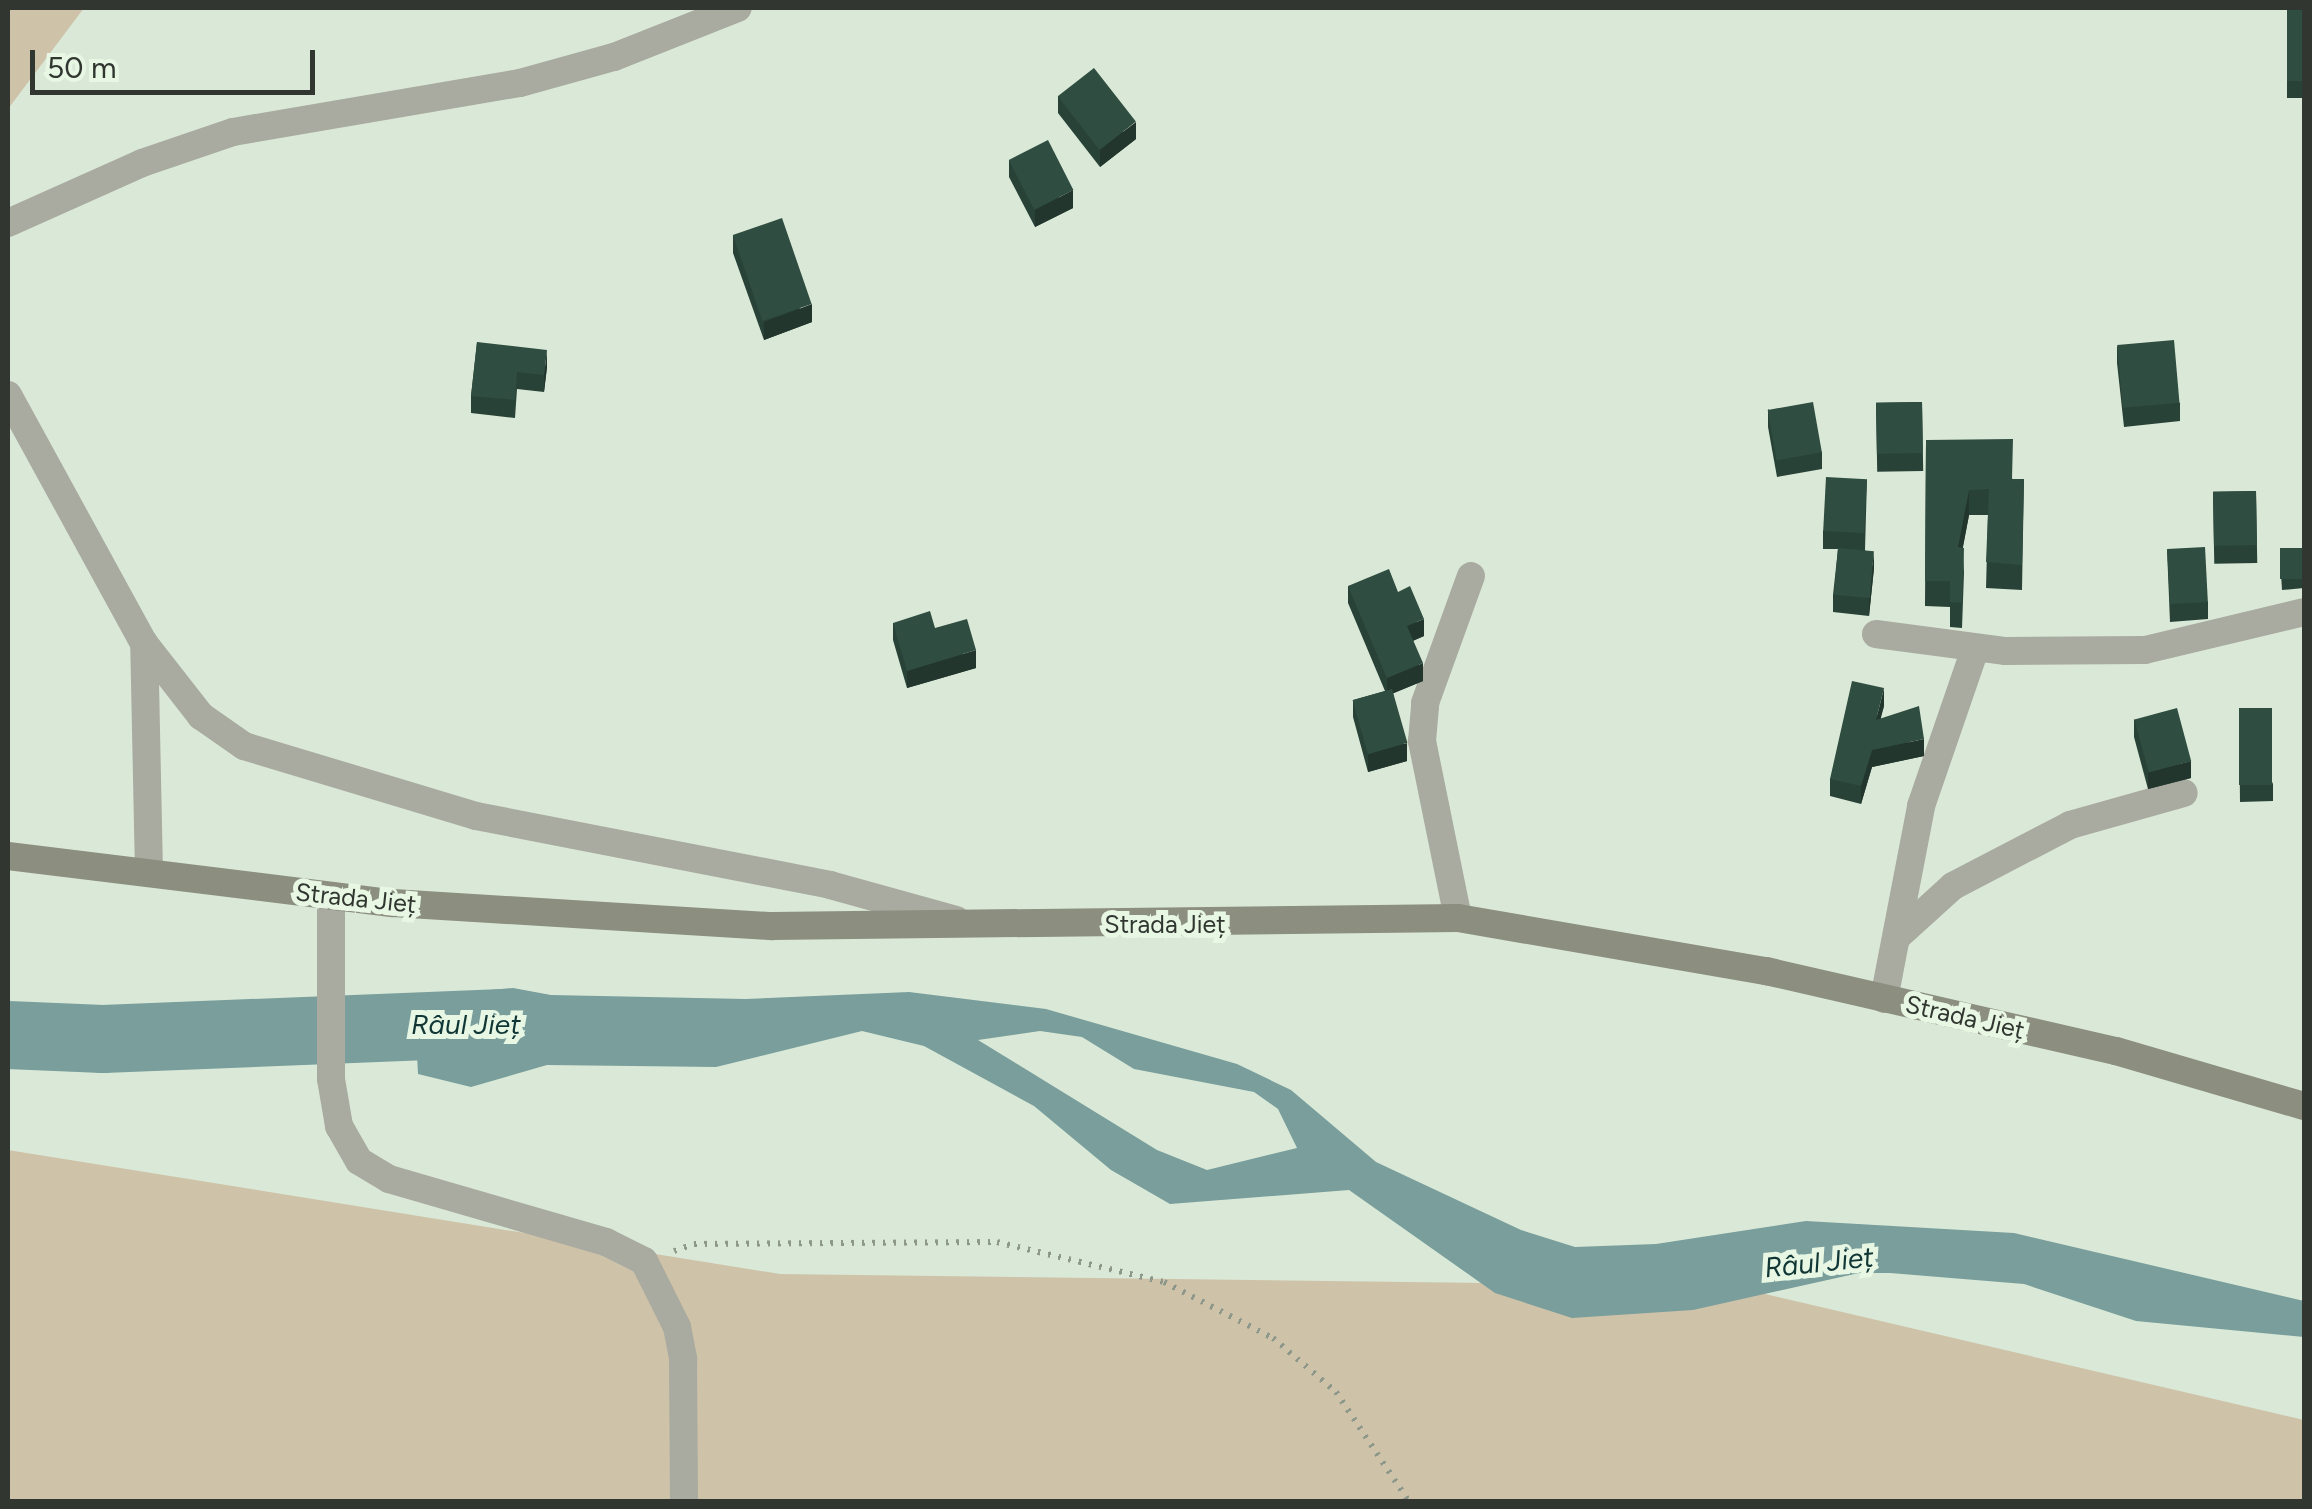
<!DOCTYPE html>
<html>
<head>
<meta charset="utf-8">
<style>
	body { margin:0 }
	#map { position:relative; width:2312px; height:1509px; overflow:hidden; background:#dae9d7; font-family:Figtree,sans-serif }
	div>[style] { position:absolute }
	.green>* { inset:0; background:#cec3a9 }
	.water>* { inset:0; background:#799e9c }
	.river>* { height:68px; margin:-34px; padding:0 34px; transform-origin:34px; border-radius:34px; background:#799e9c }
	.path>* { height:6px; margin-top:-3px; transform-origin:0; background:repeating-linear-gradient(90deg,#8d988b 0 2.5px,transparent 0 10.5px) }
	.minor>* { height:28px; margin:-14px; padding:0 14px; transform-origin:14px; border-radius:14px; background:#a9aaa0 }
	.secondary>* { height:28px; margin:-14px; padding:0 14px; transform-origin:14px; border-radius:14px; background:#8c8e80 }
	.wall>* { inset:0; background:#294238; transform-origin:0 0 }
	.shaded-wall>* { inset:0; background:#22362e }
	.building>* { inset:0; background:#304d41; transform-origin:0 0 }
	span { translate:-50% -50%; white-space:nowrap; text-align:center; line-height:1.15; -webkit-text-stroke:10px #e7f7e4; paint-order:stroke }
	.street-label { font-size:25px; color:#313730 }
	.water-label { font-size:28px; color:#103635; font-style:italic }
	.frame { position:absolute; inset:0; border:10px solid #313730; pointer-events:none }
	.scale { position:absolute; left:30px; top:50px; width:285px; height:45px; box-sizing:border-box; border:5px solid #313730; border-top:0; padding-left:12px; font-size:30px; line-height:35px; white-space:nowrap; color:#313730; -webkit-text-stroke:8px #e7f7e4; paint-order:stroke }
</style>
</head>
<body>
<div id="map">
	<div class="green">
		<div style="clip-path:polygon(8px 8px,84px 8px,8px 109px)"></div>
		<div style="clip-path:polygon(8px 1150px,780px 1274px,1731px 1286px,2304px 1420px,2304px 1501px,8px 1501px)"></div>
	</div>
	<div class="water">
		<div style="clip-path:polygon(evenodd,513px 988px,551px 995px,746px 999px,909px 992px,1046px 1009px,1237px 1064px,1291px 1090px,1376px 1162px,1521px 1230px,1575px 1247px,1656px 1244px,1806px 1221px,2014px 1233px,2304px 1301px,2304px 1337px,2136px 1321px,2024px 1284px,1890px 1273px,1859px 1273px,1693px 1310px,1572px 1318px,1495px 1293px,1349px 1190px,1170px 1204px,1111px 1170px,1034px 1106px,924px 1046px,862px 1031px,716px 1067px,547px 1065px,471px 1087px,418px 1074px,414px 997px,513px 988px,1040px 1031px,1082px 1037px,1134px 1069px,1254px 1092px,1278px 1109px,1297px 1148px,1207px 1170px,1157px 1150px,978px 1040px,1040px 1031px)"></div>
	</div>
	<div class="river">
		<div style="left:8px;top:1035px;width:95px;rotate:2.4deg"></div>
		<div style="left:103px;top:1039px;width:407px;rotate:-2.3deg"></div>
	</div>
	<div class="path">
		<div style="left:674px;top:1251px;width:21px;rotate:-19deg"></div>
		<div style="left:694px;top:1244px;width:303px;rotate:-0.4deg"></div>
		<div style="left:997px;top:1242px;width:172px;rotate:13.5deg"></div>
		<div style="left:1164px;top:1282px;width:123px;rotate:27.2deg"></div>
		<div style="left:1273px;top:1338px;width:83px;rotate:40.6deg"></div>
		<div style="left:1336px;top:1392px;width:132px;rotate:56.4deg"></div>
	</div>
	<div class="minor">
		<div style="left:8px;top:223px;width:147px;rotate:-24.1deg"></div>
		<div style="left:142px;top:163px;width:96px;rotate:-18.8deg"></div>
		<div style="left:233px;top:132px;width:291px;rotate:-9.7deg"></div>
		<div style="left:520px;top:83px;width:98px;rotate:-15.5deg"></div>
		<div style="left:614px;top:57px;width:133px;rotate:-21.6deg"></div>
		<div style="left:8px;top:395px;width:283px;rotate:61.3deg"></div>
		<div style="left:1876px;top:634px;width:131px;rotate:7.5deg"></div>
		<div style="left:2006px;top:651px;width:139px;rotate:-0.4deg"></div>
		<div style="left:2145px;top:650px;width:163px;rotate:-13.4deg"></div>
		<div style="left:149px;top:873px;width:230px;rotate:-91.2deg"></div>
		<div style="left:144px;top:643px;width:93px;rotate:52deg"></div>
		<div style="left:201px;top:716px;width:52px;rotate:34.9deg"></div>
		<div style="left:244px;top:746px;width:242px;rotate:16.8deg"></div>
		<div style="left:476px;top:816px;width:361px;rotate:11deg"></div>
		<div style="left:830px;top:885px;width:131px;rotate:15.5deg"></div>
		<div style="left:331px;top:896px;width:183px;rotate:90deg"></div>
		<div style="left:331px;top:1079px;width:48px;rotate:80.3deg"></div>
		<div style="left:339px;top:1126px;width:40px;rotate:60.3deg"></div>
		<div style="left:359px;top:1161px;width:35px;rotate:31deg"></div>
		<div style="left:389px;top:1179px;width:226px;rotate:16.2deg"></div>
		<div style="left:606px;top:1242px;width:42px;rotate:26.6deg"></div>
		<div style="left:644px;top:1261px;width:74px;rotate:63.4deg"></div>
		<div style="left:677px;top:1327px;width:33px;rotate:79deg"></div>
		<div style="left:683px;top:1359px;width:143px;rotate:89.6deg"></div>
		<div style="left:1458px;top:918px;width:181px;rotate:-101.5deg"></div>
		<div style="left:1422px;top:741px;width:38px;rotate:-85deg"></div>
		<div style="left:1425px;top:703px;width:135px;rotate:-70.1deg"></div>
		<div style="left:1899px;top:935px;width:73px;rotate:-42.2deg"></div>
		<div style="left:1953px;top:886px;width:132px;rotate:-27.5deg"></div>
		<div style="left:2070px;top:825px;width:118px;rotate:-15.7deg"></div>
		<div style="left:1884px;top:999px;width:197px;rotate:-79.1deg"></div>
		<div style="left:1921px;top:806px;width:166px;rotate:-71deg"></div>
	</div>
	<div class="secondary">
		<div style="left:8px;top:856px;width:388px;rotate:7deg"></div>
		<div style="left:393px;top:903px;width:380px;rotate:3.5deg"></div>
		<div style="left:772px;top:926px;width:686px;rotate:-0.67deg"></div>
		<div style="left:1458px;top:918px;width:313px;rotate:9.8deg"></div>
		<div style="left:1766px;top:971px;width:359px;rotate:12.9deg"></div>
		<div style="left:2116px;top:1051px;width:196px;rotate:16.3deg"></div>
	</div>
	<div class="wall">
		<div style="left:2287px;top:8px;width:17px;height:90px"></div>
		<div style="clip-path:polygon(1058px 96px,1136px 139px,1100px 167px,1058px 113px)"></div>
		<div style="clip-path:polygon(1009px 160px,1073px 208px,1035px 227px,1009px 177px)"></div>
		<div style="clip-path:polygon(733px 235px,812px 322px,764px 340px,733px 253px)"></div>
		<div style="clip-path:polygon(477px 342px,547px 367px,544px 392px,517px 389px,515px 418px,471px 413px,471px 396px)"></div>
		<div style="clip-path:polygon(2117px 346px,2180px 403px,2180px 421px,2124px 427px,2117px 363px)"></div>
		<div style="left:1922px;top:402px;width:69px;height:46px;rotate:89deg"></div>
		<div style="clip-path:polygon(1768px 409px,1822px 452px,1822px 469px,1777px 477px,1768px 427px)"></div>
		<div style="clip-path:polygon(1926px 440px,2013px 479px,2024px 479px,2022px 590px,1986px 588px,1988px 515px,1969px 515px,1963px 547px,1964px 573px,1962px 628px,1950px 627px,1950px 607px,1925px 606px)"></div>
		<div style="clip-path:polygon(1867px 479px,1865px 550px,1874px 568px,1869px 616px,1833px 612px,1833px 595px,1838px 549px,1823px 549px,1823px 531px)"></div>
		<div style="left:2256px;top:491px;width:72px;height:43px;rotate:89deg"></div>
		<div style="clip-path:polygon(2304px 548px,2304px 588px,2282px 590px,2280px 559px)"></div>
		<div style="clip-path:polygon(2167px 549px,2208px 602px,2208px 619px,2170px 622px)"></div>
		<div style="clip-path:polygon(1348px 586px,1398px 592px,1424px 636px,1413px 641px,1423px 681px,1393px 693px,1407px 761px,1368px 772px,1353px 717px,1353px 700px,1385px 691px,1348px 603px)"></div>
		<div style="clip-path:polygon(893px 623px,935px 628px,976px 668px,907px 688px,893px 640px)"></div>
		<div style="clip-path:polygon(1884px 706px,1880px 718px,1924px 756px,1872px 767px,1861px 804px,1830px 796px,1830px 779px)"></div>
		<div style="clip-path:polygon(2239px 708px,2273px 784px,2273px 801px,2240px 802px)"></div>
		<div style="clip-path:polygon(2134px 719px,2191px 778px,2148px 789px,2134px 737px)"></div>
	</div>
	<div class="shaded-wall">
		<div style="clip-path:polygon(1136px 122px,1136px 139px,1100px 167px,1100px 149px)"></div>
		<div style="clip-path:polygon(1073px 190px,1073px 208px,1035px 227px,1035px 210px)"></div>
		<div style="clip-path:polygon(812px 304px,812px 322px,764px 340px,764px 322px)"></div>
		<div style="clip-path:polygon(547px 350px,547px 367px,544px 392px,544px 375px)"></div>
		<div style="clip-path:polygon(1969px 490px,1969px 515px,1958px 572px,1958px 547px)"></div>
		<div style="clip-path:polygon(1874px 551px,1874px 568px,1869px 616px,1869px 599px)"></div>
		<div style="clip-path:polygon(1424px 619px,1424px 636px,1407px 643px,1407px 626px)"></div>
		<div style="clip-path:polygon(976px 650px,976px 668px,907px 688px,907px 671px)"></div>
		<div style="clip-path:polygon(1423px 663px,1423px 681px,1387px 696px,1387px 678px)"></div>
		<div style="clip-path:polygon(1884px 688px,1884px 706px,1876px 737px,1876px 720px)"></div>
		<div style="clip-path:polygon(1924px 739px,1924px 756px,1872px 767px,1861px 804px,1861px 786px,1872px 750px)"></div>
		<div style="clip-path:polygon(1407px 743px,1407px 761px,1368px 772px,1368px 754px)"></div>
		<div style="clip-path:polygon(2191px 761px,2191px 778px,2148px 789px,2148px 772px)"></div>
	</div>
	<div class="building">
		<div style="left:2287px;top:8px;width:17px;height:73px"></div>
		<div style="left:1094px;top:68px;width:68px;height:46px;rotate:52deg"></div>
		<div style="left:1048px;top:140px;width:56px;height:44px;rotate:63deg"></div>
		<div style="left:782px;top:218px;width:91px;height:52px;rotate:71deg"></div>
		<div style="left:2174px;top:340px;width:63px;height:57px;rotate:85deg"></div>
		<div style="clip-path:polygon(477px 342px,547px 350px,544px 375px,517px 372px,515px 400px,471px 396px)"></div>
		<div style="left:1813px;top:402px;width:51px;height:46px;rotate:80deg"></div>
		<div style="left:1922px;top:402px;width:51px;height:46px;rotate:89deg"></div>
		<div style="clip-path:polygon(2013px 439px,2012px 479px,2024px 479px,2022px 565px,1986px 562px,1989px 489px,1969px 490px,1958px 547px,1964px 548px,1962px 603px,1950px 602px,1950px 581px,1925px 581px,1926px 440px)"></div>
		<div style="left:1826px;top:477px;width:41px;height:54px;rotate:3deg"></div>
		<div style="left:2256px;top:491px;width:54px;height:43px;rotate:89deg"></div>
		<div style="left:2205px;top:547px;width:55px;height:38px;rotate:87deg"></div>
		<div style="left:1838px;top:548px;width:36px;height:47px;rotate:5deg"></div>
		<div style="left:2304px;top:548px;width:31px;height:24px;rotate:90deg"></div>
		<div style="clip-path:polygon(1389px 569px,1398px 592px,1410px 586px,1424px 619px,1407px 626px,1423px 663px,1387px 678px,1348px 586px)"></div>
		<div style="clip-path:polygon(930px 611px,935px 628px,967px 619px,976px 650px,907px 671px,893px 623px)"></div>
		<div style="clip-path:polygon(1852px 681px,1884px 688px,1876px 720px,1919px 706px,1924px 739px,1872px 750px,1861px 786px,1830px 779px)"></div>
		<div style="left:1392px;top:689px;width:56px;height:41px;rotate:74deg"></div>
		<div style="left:2177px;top:708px;width:55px;height:44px;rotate:75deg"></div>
		<div style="left:2239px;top:708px;width:33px;height:77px"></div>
	</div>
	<div class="street-label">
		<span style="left:356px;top:898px;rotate:6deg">Strada Jieț</span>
		<span style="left:1165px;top:924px">Strada Jieț</span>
		<span style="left:1965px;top:1017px;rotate:13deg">Strada Jieț</span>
	</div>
	<div class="water-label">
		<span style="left:466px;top:1024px">Râul Jieț</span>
		<span style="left:1819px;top:1262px;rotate:-6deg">Râul Jieț</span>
	</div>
	<div class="frame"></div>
	<div class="scale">50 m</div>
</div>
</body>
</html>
